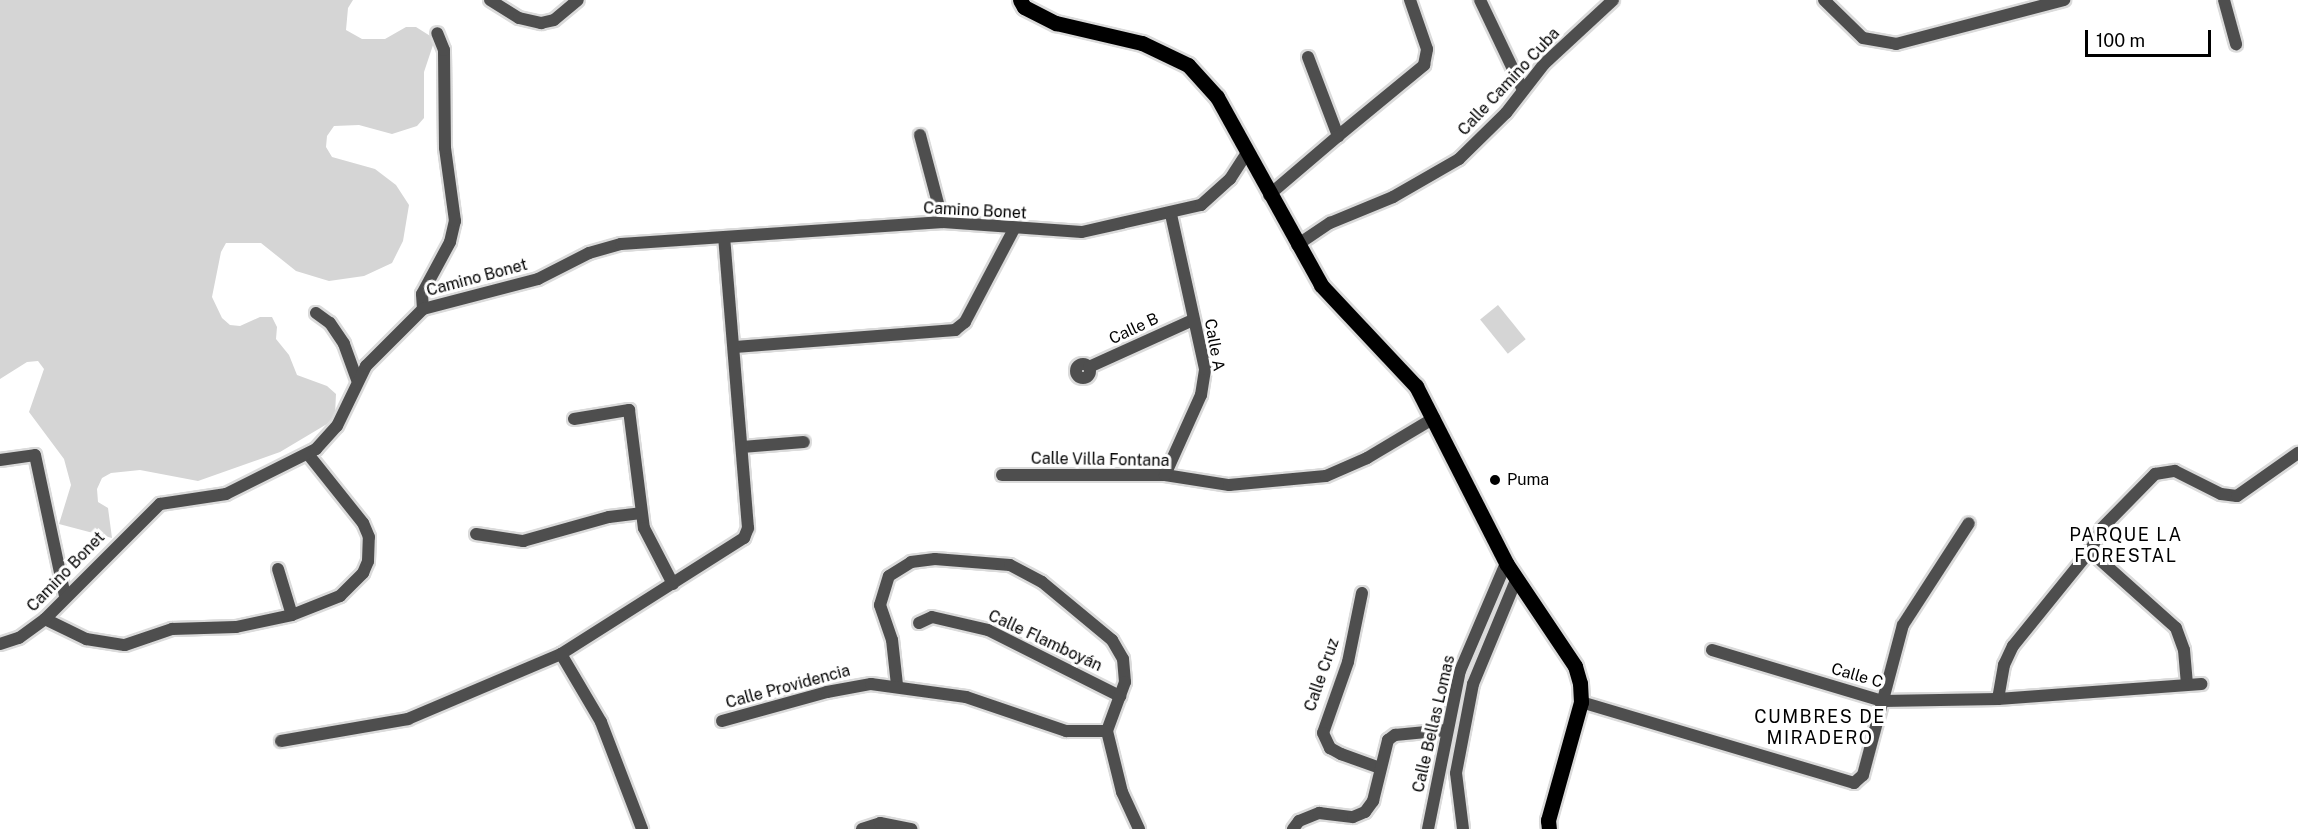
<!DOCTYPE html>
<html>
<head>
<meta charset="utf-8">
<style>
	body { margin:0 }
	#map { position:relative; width:2298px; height:829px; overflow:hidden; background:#fff; font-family:"Public Sans",sans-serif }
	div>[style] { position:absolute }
	.green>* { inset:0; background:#d5d5d5; transform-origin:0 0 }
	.roads { filter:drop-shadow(2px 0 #dbdbdb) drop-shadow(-2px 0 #dbdbdb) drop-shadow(0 2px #dbdbdb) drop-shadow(0 -2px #dbdbdb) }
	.minor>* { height:12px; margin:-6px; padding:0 6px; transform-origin:6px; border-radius:6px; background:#4e4e4e }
	.minor>.ring { margin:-6px; padding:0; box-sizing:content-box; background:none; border:12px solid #4e4e4e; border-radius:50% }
	.major>* { height:15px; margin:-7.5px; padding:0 7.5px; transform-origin:7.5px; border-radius:7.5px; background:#000 }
	.dots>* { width:16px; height:16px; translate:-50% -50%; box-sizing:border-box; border:3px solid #fff; border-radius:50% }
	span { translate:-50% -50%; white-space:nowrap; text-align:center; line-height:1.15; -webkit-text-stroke:6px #fff; paint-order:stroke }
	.street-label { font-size:16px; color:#000 }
	.poi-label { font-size:16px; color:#000 }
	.left { translate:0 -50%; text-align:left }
	.neighbourhood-label { font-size:18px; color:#000; letter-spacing:1.5px }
	.scale { position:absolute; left:2085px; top:30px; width:126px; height:27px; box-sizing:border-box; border:3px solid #000; border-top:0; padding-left:8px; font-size:18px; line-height:21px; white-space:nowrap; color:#000; -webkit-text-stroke:4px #fff; paint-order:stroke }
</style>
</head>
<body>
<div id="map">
	<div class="green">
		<div style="clip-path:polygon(0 0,353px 0,348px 8px,346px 30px,362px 39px,385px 39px,406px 27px,416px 27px,435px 39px,424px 72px,424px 118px,417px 126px,392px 134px,359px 125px,334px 126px,327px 136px,326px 147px,332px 157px,375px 169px,396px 185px,409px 205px,403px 241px,392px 263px,364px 276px,329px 281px,296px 271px,261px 243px,226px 243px,221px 252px,212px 297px,222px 318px,230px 325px,240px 326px,260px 317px,272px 317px,277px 327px,276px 339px,289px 355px,297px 375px,327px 386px,336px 394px,335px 415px,327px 424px,280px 452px,198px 481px,140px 470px,111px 473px,102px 478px,97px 489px,98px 502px,108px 508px,112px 538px,59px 524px,71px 485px,64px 459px,29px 412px,44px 369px,38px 361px,27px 362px,0 379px)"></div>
		<div style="left:1498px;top:305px;width:44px;height:23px;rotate:51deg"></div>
	</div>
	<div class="roads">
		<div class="minor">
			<div style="left:490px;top:0;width:34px;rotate:32deg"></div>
			<div style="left:519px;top:18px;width:23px;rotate:13deg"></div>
			<div style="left:541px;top:23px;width:13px;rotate:-13deg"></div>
			<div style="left:554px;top:20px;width:31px;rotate:-40deg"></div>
			<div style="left:1480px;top:0;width:98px;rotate:64.5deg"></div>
			<div style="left:1824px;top:0;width:54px;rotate:44.3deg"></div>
			<div style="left:1863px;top:38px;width:34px;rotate:10deg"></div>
			<div style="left:1896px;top:44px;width:174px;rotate:-14.7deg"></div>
			<div style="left:2224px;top:0;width:46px;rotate:74.7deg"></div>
			<div style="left:1308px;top:57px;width:85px;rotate:69.2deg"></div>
			<div style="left:1338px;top:136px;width:112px;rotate:-39.5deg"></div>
			<div style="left:1424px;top:65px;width:16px;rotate:-79deg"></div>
			<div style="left:1427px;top:49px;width:52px;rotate:-109.1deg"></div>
			<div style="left:920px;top:135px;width:90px;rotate:75.2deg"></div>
			<div style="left:1269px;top:195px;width:91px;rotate:-40.5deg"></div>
			<div style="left:1297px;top:245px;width:40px;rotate:-34deg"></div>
			<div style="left:1330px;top:223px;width:68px;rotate:-22.4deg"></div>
			<div style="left:1393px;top:197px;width:76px;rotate:-29.9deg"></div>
			<div style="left:1459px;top:159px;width:66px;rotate:-44.4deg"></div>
			<div style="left:1506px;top:113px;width:62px;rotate:-52.2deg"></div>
			<div style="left:1544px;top:64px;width:94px;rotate:-42.8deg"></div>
			<div style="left:423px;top:309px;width:15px;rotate:-94deg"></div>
			<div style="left:422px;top:294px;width:59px;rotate:-61.7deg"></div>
			<div style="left:450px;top:242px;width:22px;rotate:-77deg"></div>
			<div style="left:455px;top:221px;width:74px;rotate:-97.8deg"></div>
			<div style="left:445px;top:148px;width:98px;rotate:-90.6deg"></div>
			<div style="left:444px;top:50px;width:18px;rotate:-112deg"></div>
			<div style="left:316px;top:313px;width:17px;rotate:36deg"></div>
			<div style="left:330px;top:323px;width:25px;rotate:56deg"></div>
			<div style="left:344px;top:344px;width:38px;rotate:70deg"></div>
			<div style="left:735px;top:347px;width:221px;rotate:-4.4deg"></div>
			<div style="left:955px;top:330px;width:13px;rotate:-39deg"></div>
			<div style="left:965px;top:322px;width:105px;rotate:-62.2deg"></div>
			<div class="ring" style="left:1076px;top:364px;width:2px;height:2px"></div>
			<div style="left:1089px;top:367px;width:114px;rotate:-24.3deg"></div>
			<div style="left:574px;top:419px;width:56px;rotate:-9.3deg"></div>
			<div style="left:629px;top:410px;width:119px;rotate:82.8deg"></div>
			<div style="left:644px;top:528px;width:63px;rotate:62.6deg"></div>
			<div style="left:742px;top:447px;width:62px;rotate:-4.6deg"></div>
			<div style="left:0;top:460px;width:35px;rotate:-8deg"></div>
			<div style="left:35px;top:455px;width:144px;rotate:78deg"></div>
			<div style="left:1002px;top:475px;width:163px"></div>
			<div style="left:1165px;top:475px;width:65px;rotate:8.9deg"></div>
			<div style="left:1229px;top:485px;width:97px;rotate:-5.3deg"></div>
			<div style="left:1326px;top:476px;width:45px;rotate:-23.7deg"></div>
			<div style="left:1367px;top:458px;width:78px;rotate:-30.8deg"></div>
			<div style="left:1165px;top:475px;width:88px;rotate:-65.8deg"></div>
			<div style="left:1201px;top:395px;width:26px;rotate:-81deg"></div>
			<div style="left:1205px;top:369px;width:159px;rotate:-102.4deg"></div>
			<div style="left:476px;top:534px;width:48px;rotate:8.5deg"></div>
			<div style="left:523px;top:541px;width:89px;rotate:-15.6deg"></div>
			<div style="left:609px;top:517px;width:32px;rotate:-7deg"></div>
			<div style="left:2090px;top:551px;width:115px;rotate:41.8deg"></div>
			<div style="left:2176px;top:628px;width:23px;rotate:70deg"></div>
			<div style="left:2184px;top:650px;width:34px;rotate:85deg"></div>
			<div style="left:278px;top:569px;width:48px;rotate:73.1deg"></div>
			<div style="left:1362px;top:593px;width:70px;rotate:101.5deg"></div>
			<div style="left:1348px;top:662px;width:75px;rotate:109.4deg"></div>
			<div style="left:1323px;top:733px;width:17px;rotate:65deg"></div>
			<div style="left:1330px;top:748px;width:13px;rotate:29deg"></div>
			<div style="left:1341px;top:754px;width:41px;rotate:19.7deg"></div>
			<div style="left:45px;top:619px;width:46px;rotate:26deg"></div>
			<div style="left:86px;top:639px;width:39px;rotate:9deg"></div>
			<div style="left:125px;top:645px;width:50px;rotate:-18.8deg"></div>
			<div style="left:172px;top:629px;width:64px;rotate:-1.8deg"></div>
			<div style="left:236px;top:627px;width:57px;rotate:-12.1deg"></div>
			<div style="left:292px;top:615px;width:52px;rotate:-21.6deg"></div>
			<div style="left:340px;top:596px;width:33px;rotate:-45deg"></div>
			<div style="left:363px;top:573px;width:13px;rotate:-67deg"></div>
			<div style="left:368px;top:561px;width:24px;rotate:-88deg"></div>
			<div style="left:369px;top:537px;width:15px;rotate:-113deg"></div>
			<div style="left:363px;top:523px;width:88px;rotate:-128.6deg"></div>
			<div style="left:919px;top:623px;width:14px;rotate:-25deg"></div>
			<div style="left:932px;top:617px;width:57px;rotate:13.1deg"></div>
			<div style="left:988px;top:630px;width:148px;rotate:26.6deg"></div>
			<div style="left:0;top:644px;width:20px;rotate:-18deg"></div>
			<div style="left:19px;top:638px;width:32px;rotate:-36deg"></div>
			<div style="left:45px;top:619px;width:163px;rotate:-45deg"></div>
			<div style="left:160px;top:504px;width:67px;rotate:-8.6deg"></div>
			<div style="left:226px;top:494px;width:101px;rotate:-26.6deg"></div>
			<div style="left:316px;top:449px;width:31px;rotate:-48deg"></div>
			<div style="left:337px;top:426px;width:67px;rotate:-64.2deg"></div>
			<div style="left:366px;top:366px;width:81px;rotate:-45deg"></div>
			<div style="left:423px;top:309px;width:119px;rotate:-14.6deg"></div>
			<div style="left:538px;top:279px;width:57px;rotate:-27deg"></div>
			<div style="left:589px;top:253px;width:33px;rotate:-16deg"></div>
			<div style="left:621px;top:244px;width:323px;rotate:-3.9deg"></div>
			<div style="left:943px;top:222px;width:139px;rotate:4.1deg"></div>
			<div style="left:1082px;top:232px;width:122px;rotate:-12.8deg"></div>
			<div style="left:1201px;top:205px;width:39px;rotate:-42deg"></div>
			<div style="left:1230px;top:179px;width:30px;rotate:-57deg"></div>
			<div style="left:1712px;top:650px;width:177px;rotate:16.7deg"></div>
			<div style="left:1882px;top:701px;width:116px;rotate:-1deg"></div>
			<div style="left:1998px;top:699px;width:204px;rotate:-4.2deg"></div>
			<div style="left:561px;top:654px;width:79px;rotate:59.5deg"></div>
			<div style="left:601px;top:722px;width:115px;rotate:69deg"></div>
			<div style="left:897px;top:685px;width:45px;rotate:-96.3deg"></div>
			<div style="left:892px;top:640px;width:37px;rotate:-109deg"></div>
			<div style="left:880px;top:605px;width:30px;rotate:-73deg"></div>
			<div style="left:889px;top:576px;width:26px;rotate:-32deg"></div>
			<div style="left:911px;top:562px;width:24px;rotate:-7deg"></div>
			<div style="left:935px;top:559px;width:75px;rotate:4.6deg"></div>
			<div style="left:1010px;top:565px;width:36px;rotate:28deg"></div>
			<div style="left:1042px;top:582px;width:91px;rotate:39.6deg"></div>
			<div style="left:1112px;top:640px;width:22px;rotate:60deg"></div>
			<div style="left:1123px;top:659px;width:23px;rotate:85deg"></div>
			<div style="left:1125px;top:682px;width:52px;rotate:110.2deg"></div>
			<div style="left:1107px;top:731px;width:63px;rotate:76.2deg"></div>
			<div style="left:1122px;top:792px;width:41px;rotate:65.3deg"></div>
			<div style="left:1998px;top:699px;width:35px;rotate:-80deg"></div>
			<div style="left:2004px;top:665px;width:21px;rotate:-65deg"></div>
			<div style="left:2013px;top:646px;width:122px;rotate:-51deg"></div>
			<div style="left:2090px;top:551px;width:26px;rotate:-62deg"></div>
			<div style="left:2102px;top:528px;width:76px;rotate:-45.5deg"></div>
			<div style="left:2155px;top:474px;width:20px;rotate:-9deg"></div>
			<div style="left:2175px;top:471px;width:51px;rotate:26.6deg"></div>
			<div style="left:2221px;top:494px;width:16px;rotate:7deg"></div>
			<div style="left:2237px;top:496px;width:75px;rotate:-35.2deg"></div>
			<div style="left:1581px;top:702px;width:285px;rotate:16.5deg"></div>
			<div style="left:1854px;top:783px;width:12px;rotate:-42deg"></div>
			<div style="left:1863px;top:775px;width:155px;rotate:-75.1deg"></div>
			<div style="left:1903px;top:625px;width:121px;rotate:-57.1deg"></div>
			<div style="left:722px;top:721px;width:109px;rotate:-15.4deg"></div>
			<div style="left:827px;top:692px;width:45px;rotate:-10.3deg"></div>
			<div style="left:871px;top:684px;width:96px;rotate:7.8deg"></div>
			<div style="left:966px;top:697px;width:106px;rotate:18.8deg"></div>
			<div style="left:1066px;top:731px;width:41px"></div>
			<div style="left:281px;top:741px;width:129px;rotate:-9.8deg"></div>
			<div style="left:408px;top:719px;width:166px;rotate:-23deg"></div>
			<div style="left:561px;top:654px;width:217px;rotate:-32.4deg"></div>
			<div style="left:744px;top:538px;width:11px;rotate:-68deg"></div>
			<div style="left:748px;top:528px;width:291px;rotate:-94.7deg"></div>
			<div style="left:862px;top:829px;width:19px;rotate:-18deg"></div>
			<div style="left:880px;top:823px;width:32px;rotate:11deg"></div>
			<div style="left:1293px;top:829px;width:10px;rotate:-53deg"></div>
			<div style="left:1299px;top:821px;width:22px;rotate:-22deg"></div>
			<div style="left:1319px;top:813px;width:34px;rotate:7deg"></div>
			<div style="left:1353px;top:817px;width:13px;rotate:-23deg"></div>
			<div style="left:1365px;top:812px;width:14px;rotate:-54deg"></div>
			<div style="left:1373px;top:801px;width:63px;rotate:-76.2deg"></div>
			<div style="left:1388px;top:740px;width:9px;rotate:-36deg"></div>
			<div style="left:1395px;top:735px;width:52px;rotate:-5.5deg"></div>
			<div style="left:1428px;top:829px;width:161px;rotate:-78.6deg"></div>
			<div style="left:1460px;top:671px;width:117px;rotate:-66.9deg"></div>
			<div style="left:1463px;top:829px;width:56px;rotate:-97.1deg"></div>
			<div style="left:1456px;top:773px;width:91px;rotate:-79.2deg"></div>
			<div style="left:1473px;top:684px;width:113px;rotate:-67.5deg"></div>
		</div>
		<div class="major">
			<div style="left:1020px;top:0;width:8px;rotate:60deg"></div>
			<div style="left:1024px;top:7px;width:36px;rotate:27deg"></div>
			<div style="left:1056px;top:23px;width:88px;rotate:13.1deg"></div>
			<div style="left:1142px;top:43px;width:51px;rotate:25.6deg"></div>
			<div style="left:1188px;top:65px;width:43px;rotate:47.8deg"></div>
			<div style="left:1217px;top:97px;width:215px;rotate:61deg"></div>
			<div style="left:1321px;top:285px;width:139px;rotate:46.8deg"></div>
			<div style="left:1416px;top:386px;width:199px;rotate:63deg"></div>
			<div style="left:1506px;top:563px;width:124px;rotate:56.2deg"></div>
			<div style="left:1575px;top:666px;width:18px;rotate:74deg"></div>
			<div style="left:1580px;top:683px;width:19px;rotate:87deg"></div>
			<div style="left:1581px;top:702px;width:123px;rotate:105.6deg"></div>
			<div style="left:1548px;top:820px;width:9px;rotate:84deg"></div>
		</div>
	</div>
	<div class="dots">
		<div style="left:1495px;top:480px;background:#000"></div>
	</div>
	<div class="street-label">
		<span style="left:1509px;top:82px;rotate:-47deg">Calle Camino Cuba</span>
		<span style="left:975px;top:211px;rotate:3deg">Camino Bonet</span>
		<span style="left:477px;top:278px;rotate:-15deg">Camino Bonet</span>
		<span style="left:1134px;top:329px;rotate:-25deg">Calle B</span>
		<span style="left:1214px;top:345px;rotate:80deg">Calle A</span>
		<span style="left:1100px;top:460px;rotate:1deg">Calle Villa Fontana</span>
		<span style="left:66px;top:572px;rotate:-46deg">Camino Bonet</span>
		<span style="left:1045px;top:641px;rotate:25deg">Calle Flamboyán</span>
		<span style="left:1322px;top:675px;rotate:-71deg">Calle Cruz</span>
		<span style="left:1857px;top:676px;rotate:16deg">Calle C</span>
		<span style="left:788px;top:687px;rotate:-15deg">Calle Providencia</span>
		<span style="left:1434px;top:724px;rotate:-77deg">Calle Bellas Lomas</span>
	</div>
	<div class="poi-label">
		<span class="left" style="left:1507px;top:480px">Puma</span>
	</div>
	<div class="neighbourhood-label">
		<span style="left:2126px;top:546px">PARQUE LA<br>FORESTAL</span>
		<span style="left:1820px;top:728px">CUMBRES DE<br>MIRADERO</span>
	</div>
	<div class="scale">100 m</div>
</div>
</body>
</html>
